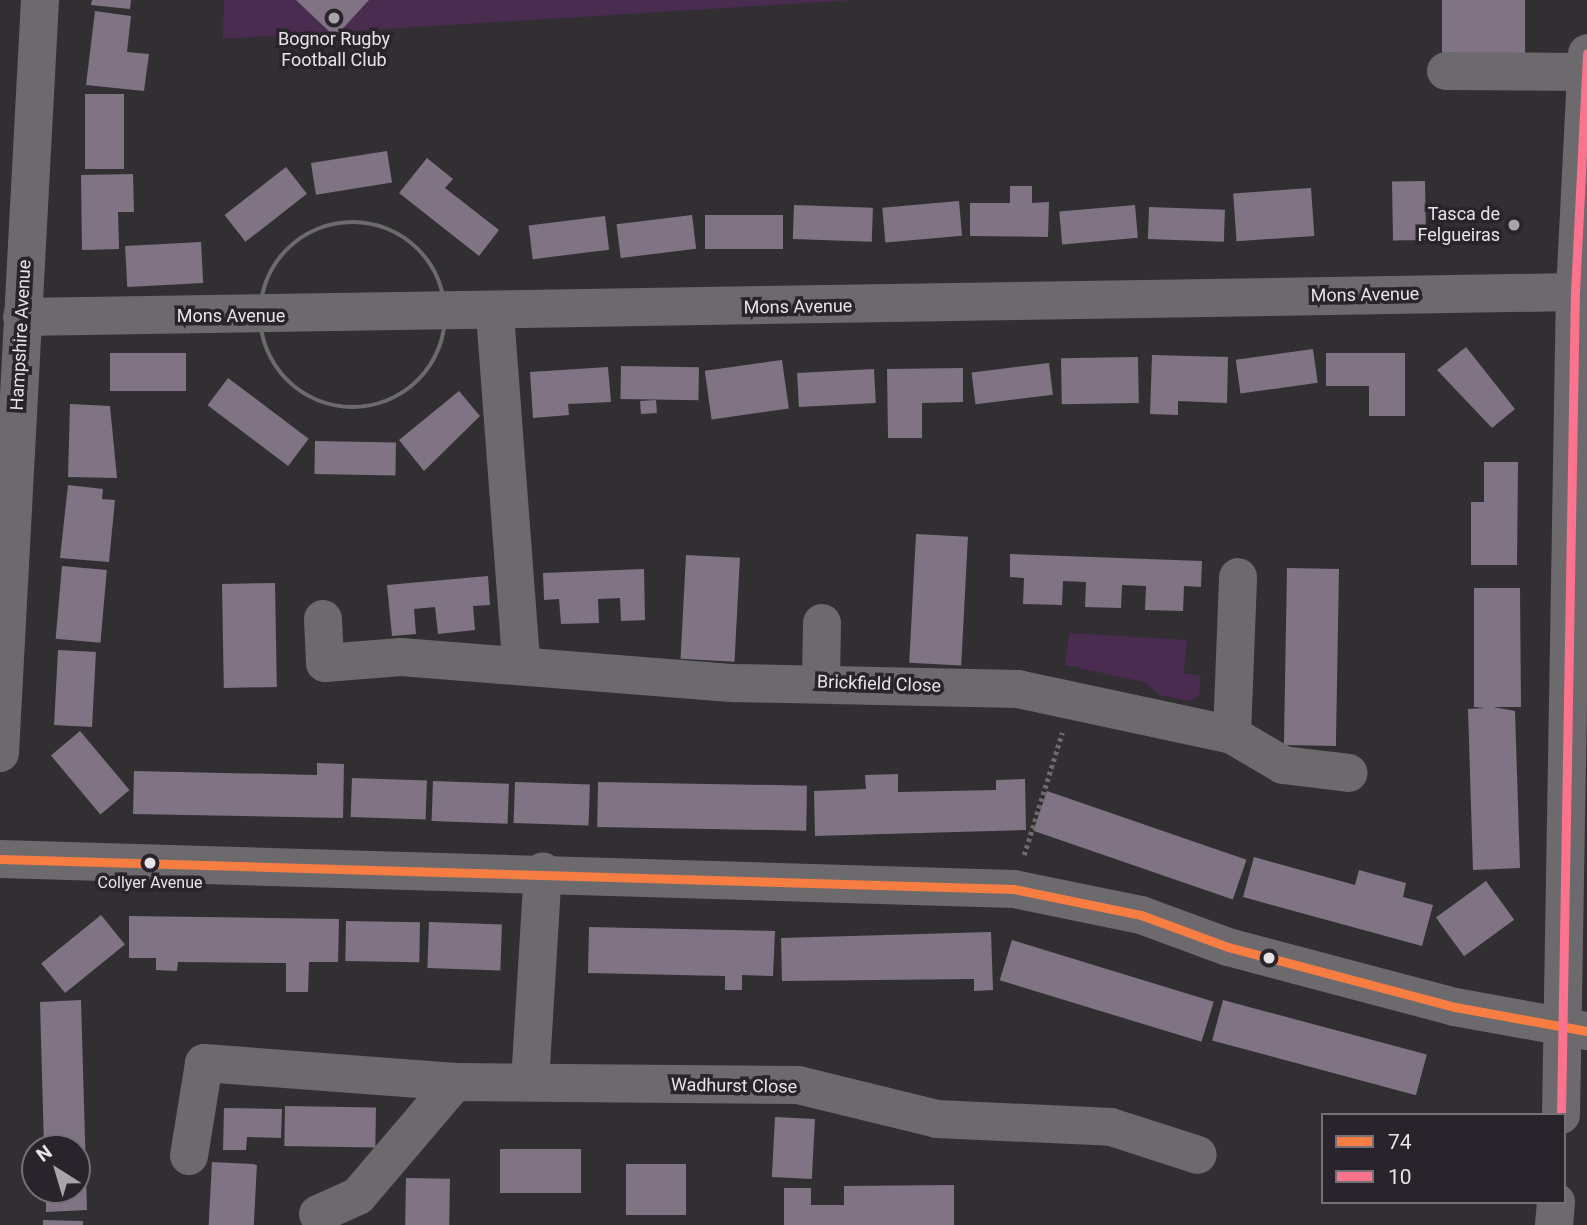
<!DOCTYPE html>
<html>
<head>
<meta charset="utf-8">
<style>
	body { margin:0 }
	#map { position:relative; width:1587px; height:1225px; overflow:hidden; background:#322f33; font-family:Roboto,sans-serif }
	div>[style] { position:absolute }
	.green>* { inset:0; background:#492c50 }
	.building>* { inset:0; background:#807383; transform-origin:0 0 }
	.path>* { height:4.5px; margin-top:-2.25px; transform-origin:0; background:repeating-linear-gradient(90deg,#6c6a6c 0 3.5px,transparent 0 7px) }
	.path>.ring { margin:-2.25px; padding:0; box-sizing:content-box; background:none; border:4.5px solid #6c6a6c; border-radius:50% }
	.minor>* { height:38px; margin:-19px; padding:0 19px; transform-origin:19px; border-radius:19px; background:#6d6a6e }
	.bus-1>* { height:9px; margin:-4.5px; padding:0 4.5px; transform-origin:4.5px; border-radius:4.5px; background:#f77d43 }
	.bus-2>* { height:9px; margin:-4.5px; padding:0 4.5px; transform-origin:4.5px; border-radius:4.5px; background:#fc738d }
	.dots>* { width:19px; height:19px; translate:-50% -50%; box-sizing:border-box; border:4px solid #29232b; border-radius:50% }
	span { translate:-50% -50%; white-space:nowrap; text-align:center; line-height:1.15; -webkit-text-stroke:7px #29232b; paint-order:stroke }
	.bus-label { font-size:16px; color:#e7e3e9 }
	.poi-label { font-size:18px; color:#e7e3e9 }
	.right { translate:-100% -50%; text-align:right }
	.street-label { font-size:18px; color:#e7e3e9 }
	.legend { position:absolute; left:1321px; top:1113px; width:245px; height:91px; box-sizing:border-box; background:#29232b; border:2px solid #757077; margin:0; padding:9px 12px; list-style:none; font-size:21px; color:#e7e3e9 }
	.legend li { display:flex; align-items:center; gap:14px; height:35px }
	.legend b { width:35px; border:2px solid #757077 }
	.north { position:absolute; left:21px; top:1134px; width:70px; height:70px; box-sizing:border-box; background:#29232b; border:2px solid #757077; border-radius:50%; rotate:323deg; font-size:19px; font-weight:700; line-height:28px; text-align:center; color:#e7e3e9 }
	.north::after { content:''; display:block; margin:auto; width:24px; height:32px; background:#a8a4a9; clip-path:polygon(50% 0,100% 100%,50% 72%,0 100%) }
</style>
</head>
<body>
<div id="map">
	<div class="green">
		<div style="clip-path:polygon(224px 0,855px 0,223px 39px)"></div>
		<div style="clip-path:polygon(1069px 633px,1187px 640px,1184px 673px,1201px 676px,1199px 695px,1191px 701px,1160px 695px,1144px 682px,1065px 665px)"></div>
	</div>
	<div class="building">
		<div style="clip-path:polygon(92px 0,131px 0,130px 9px,91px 5px)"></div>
		<div style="clip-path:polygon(296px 0,369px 0,335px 37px)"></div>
		<div style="left:1442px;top:0;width:83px;height:61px"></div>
		<div style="clip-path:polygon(95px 11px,131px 16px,127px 52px,149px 54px,144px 91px,86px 85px)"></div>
		<div style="left:85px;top:94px;width:39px;height:75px"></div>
		<div style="left:387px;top:151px;width:32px;height:77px;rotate:81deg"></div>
		<div style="clip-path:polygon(427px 158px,453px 179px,445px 188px,499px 230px,479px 256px,399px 193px)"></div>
		<div style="left:286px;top:167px;width:34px;height:78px;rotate:52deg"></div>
		<div style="clip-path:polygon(133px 174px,134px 212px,118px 212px,119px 249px,82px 250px,81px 175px)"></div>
		<div style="left:1425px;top:181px;width:59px;height:33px;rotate:89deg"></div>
		<div style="clip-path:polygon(1010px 186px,1032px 186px,1032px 203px,1049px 202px,1048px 237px,970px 236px,970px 203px,1010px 203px)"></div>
		<div style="left:1311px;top:188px;width:48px;height:78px;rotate:86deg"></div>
		<div style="left:959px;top:201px;width:35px;height:77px;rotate:85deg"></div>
		<div style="left:794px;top:205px;width:79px;height:34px;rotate:2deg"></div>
		<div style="left:1135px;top:205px;width:33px;height:76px;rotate:85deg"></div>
		<div style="left:1149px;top:207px;width:76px;height:32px;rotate:2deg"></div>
		<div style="left:692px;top:215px;width:34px;height:76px;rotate:83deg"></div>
		<div style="left:705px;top:215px;width:78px;height:34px"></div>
		<div style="left:605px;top:216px;width:34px;height:77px;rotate:83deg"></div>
		<div style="left:201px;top:242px;width:41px;height:76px;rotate:87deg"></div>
		<div style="clip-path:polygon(1466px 347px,1515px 409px,1492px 428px,1437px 370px)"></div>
		<div style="left:1313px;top:349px;width:34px;height:78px;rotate:82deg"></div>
		<div style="left:110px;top:353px;width:76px;height:38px"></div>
		<div style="clip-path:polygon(1326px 353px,1405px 353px,1405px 416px,1369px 416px,1369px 386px,1326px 386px)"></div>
		<div style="clip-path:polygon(1152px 355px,1228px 357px,1227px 403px,1178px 401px,1178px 415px,1150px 414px)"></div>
		<div style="left:1138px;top:357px;width:46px;height:77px;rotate:89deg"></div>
		<div style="left:782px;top:360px;width:49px;height:78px;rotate:82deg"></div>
		<div style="left:1049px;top:363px;width:32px;height:78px;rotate:83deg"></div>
		<div style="left:621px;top:366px;width:78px;height:33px;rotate:1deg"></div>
		<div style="clip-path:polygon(608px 367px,611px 402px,568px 404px,569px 415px,533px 418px,530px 372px)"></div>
		<div style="clip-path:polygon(963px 368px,963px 402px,922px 403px,922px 438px,888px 438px,887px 369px)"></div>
		<div style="left:874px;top:369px;width:34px;height:77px;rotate:87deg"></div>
		<div style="left:228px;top:378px;width:101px;height:34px;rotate:37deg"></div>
		<div style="clip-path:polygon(459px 391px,480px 416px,424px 471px,399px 440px)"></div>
		<div style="left:656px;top:400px;width:13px;height:16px;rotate:86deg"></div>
		<div style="clip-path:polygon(70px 404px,110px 406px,117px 478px,68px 477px)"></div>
		<div style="left:315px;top:441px;width:81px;height:33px;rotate:1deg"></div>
		<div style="clip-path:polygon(1484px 462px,1518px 462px,1517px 565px,1471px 565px,1471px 502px,1484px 502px)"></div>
		<div style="clip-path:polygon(68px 485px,103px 489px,102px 499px,115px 500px,109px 562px,60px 558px)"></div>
		<div style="left:916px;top:534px;width:52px;height:129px;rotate:3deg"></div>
		<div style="clip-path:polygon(1010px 554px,1202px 561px,1201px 587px,1184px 586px,1183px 611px,1145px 610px,1146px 586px,1122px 585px,1121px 608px,1085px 607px,1086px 582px,1063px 581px,1062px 605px,1023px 604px,1024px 578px,1010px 577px)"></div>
		<div style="left:686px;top:555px;width:54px;height:104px;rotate:3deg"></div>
		<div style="left:62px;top:566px;width:45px;height:73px;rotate:5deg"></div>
		<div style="left:1287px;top:568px;width:52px;height:177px;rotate:1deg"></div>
		<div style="clip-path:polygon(644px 569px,645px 620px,621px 621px,620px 598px,598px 599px,599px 623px,561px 624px,559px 599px,544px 600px,543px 573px)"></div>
		<div style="clip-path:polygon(488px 576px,490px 605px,473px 606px,475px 630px,438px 634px,435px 607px,414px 609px,416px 634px,392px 636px,387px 585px)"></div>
		<div style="left:275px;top:583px;width:104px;height:53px;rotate:89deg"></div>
		<div style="clip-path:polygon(1474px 588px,1520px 588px,1521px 707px,1493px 707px,1515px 711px,1520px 868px,1473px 870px,1468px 709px,1485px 708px,1474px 707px)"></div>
		<div style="left:58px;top:650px;width:38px;height:75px;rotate:3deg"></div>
		<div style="left:80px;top:731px;width:77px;height:38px;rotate:50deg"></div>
		<div style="clip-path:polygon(317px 763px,344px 764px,343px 818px,133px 814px,134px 771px,317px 775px)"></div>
		<div style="clip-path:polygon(898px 774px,898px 792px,996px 790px,996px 780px,1025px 779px,1026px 830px,815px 836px,814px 791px,866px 789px,865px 775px)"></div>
		<div style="left:352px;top:778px;width:75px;height:39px;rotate:2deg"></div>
		<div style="left:433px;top:781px;width:76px;height:40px;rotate:2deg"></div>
		<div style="left:515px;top:782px;width:75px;height:41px;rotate:2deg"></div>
		<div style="left:598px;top:782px;width:209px;height:45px;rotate:1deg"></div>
		<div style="left:1047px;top:791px;width:211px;height:42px;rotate:19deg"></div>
		<div style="clip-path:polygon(1254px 857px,1355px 885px,1359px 870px,1406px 883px,1403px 897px,1433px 905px,1422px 946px,1243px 897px)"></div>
		<div style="left:1486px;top:881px;width:48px;height:62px;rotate:54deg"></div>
		<div style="left:101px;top:915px;width:38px;height:77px;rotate:51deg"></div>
		<div style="clip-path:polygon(129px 916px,339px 919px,338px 962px,309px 962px,308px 992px,286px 992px,286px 963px,178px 962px,177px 971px,156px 970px,156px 958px,129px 958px)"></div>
		<div style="left:346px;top:921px;width:74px;height:40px;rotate:1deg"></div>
		<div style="left:429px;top:922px;width:73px;height:46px;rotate:2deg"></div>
		<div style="clip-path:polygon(589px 927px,775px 931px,773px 976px,742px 975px,742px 990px,725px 990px,725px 976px,588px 973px)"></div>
		<div style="clip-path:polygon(991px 932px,993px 990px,974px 991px,974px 979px,782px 981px,781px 938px)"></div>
		<div style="left:1012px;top:940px;width:211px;height:42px;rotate:17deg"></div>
		<div style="clip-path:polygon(81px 1000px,87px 1210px,46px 1212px,46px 1190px,77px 1190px,77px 1148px,44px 1148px,40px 1002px)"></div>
		<div style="left:1223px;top:1000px;width:211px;height:42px;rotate:15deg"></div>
		<div style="left:285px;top:1106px;width:91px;height:40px;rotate:1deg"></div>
		<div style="clip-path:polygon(224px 1108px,282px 1109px,281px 1138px,247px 1137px,246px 1150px,223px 1150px)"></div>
		<div style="left:775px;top:1117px;width:40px;height:60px;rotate:3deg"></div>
		<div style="left:500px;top:1149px;width:81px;height:44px"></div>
		<div style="left:212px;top:1162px;width:45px;height:63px;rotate:3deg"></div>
		<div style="left:626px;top:1164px;width:60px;height:51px"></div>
		<div style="left:406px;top:1178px;width:44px;height:47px;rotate:1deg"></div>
		<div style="clip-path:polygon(954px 1185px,954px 1225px,784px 1225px,784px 1188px,811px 1188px,811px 1205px,844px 1205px,844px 1186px)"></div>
		<div style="clip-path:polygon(43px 1220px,83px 1221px,83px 1225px,43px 1225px)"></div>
	</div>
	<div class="path">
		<div class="ring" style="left:260px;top:222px;width:181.5px;height:181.5px"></div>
		<div style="left:1024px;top:855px;width:128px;rotate:-72.7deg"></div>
	</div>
	<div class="minor">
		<div style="left:1446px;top:71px;width:140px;rotate:0.4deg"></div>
		<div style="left:495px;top:314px;width:350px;rotate:85.7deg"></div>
		<div style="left:22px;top:317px;width:1553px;rotate:-0.92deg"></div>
		<div style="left:323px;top:619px;width:44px;rotate:87.4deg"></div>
		<div style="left:325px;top:663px;width:76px;rotate:-4.5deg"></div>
		<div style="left:401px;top:657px;width:334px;rotate:4.5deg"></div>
		<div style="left:734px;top:683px;width:284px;rotate:1.2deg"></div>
		<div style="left:1018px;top:689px;width:219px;rotate:12.1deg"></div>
		<div style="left:1232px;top:735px;width:59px;rotate:30.5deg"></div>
		<div style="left:1283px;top:765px;width:66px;rotate:6.9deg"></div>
		<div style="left:821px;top:681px;width:58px;rotate:-89deg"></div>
		<div style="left:1232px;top:735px;width:158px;rotate:-87.8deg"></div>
		<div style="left:0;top:753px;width:754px;rotate:-86.96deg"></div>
		<div style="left:0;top:859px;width:1014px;rotate:1.69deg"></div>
		<div style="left:1014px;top:889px;width:130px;rotate:11.6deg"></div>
		<div style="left:1141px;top:915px;width:93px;rotate:20.2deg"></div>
		<div style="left:1228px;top:947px;width:235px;rotate:14.8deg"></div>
		<div style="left:1455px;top:1007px;width:134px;rotate:10.3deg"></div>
		<div style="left:530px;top:1082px;width:211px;rotate:-86.5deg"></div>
		<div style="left:1561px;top:1115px;width:823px;rotate:-89.03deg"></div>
		<div style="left:1575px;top:292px;width:239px;rotate:-87.1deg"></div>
		<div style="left:189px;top:1156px;width:94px;rotate:-80.8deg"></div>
		<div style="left:204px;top:1063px;width:252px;rotate:4.3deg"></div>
		<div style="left:455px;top:1082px;width:343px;rotate:0.5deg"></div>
		<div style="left:798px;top:1085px;width:143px;rotate:13.7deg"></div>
		<div style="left:937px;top:1119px;width:174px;rotate:2.6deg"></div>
		<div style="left:1111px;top:1127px;width:91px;rotate:17.8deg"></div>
		<div style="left:318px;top:1214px;width:44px;rotate:-24.2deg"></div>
		<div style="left:358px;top:1196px;width:150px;rotate:-49.6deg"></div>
		<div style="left:1554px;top:1225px;width:23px;rotate:-85deg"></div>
	</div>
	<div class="bus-1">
		<div style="left:0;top:859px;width:1014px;rotate:1.69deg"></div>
		<div style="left:1014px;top:889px;width:130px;rotate:11.6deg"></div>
		<div style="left:1141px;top:915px;width:93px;rotate:20.2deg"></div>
		<div style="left:1228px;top:947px;width:235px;rotate:14.8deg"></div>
		<div style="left:1455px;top:1007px;width:134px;rotate:10.3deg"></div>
	</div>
	<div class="bus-2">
		<div style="left:1561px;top:1115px;width:823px;rotate:-89.03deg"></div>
		<div style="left:1575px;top:292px;width:239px;rotate:-87.1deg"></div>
	</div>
	<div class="dots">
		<div style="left:334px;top:18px;background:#a8a4a9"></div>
		<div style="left:1514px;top:225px;background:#a8a4a9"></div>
		<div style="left:150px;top:863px;background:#e7e3e9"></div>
		<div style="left:1269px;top:958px;background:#e7e3e9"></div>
	</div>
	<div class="bus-label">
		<span style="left:150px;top:883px">Collyer Avenue</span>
	</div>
	<div class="poi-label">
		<span style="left:334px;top:50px">Bognor Rugby<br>Football Club</span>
		<span class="right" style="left:1500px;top:225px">Tasca de<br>Felgueiras</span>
	</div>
	<div class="street-label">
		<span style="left:1365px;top:295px;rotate:-1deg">Mons Avenue</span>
		<span style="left:798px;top:307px;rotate:-1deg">Mons Avenue</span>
		<span style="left:231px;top:316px">Mons Avenue</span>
		<span style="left:21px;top:335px;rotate:-87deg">Hampshire Avenue</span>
		<span style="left:879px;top:684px;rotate:2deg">Brickfield Close</span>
		<span style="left:734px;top:1086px;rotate:1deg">Wadhurst Close</span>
	</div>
	<ul class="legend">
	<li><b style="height:9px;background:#f77d43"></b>74</li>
	<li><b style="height:9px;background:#fc738d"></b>10</li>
	</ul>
	<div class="north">N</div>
</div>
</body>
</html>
